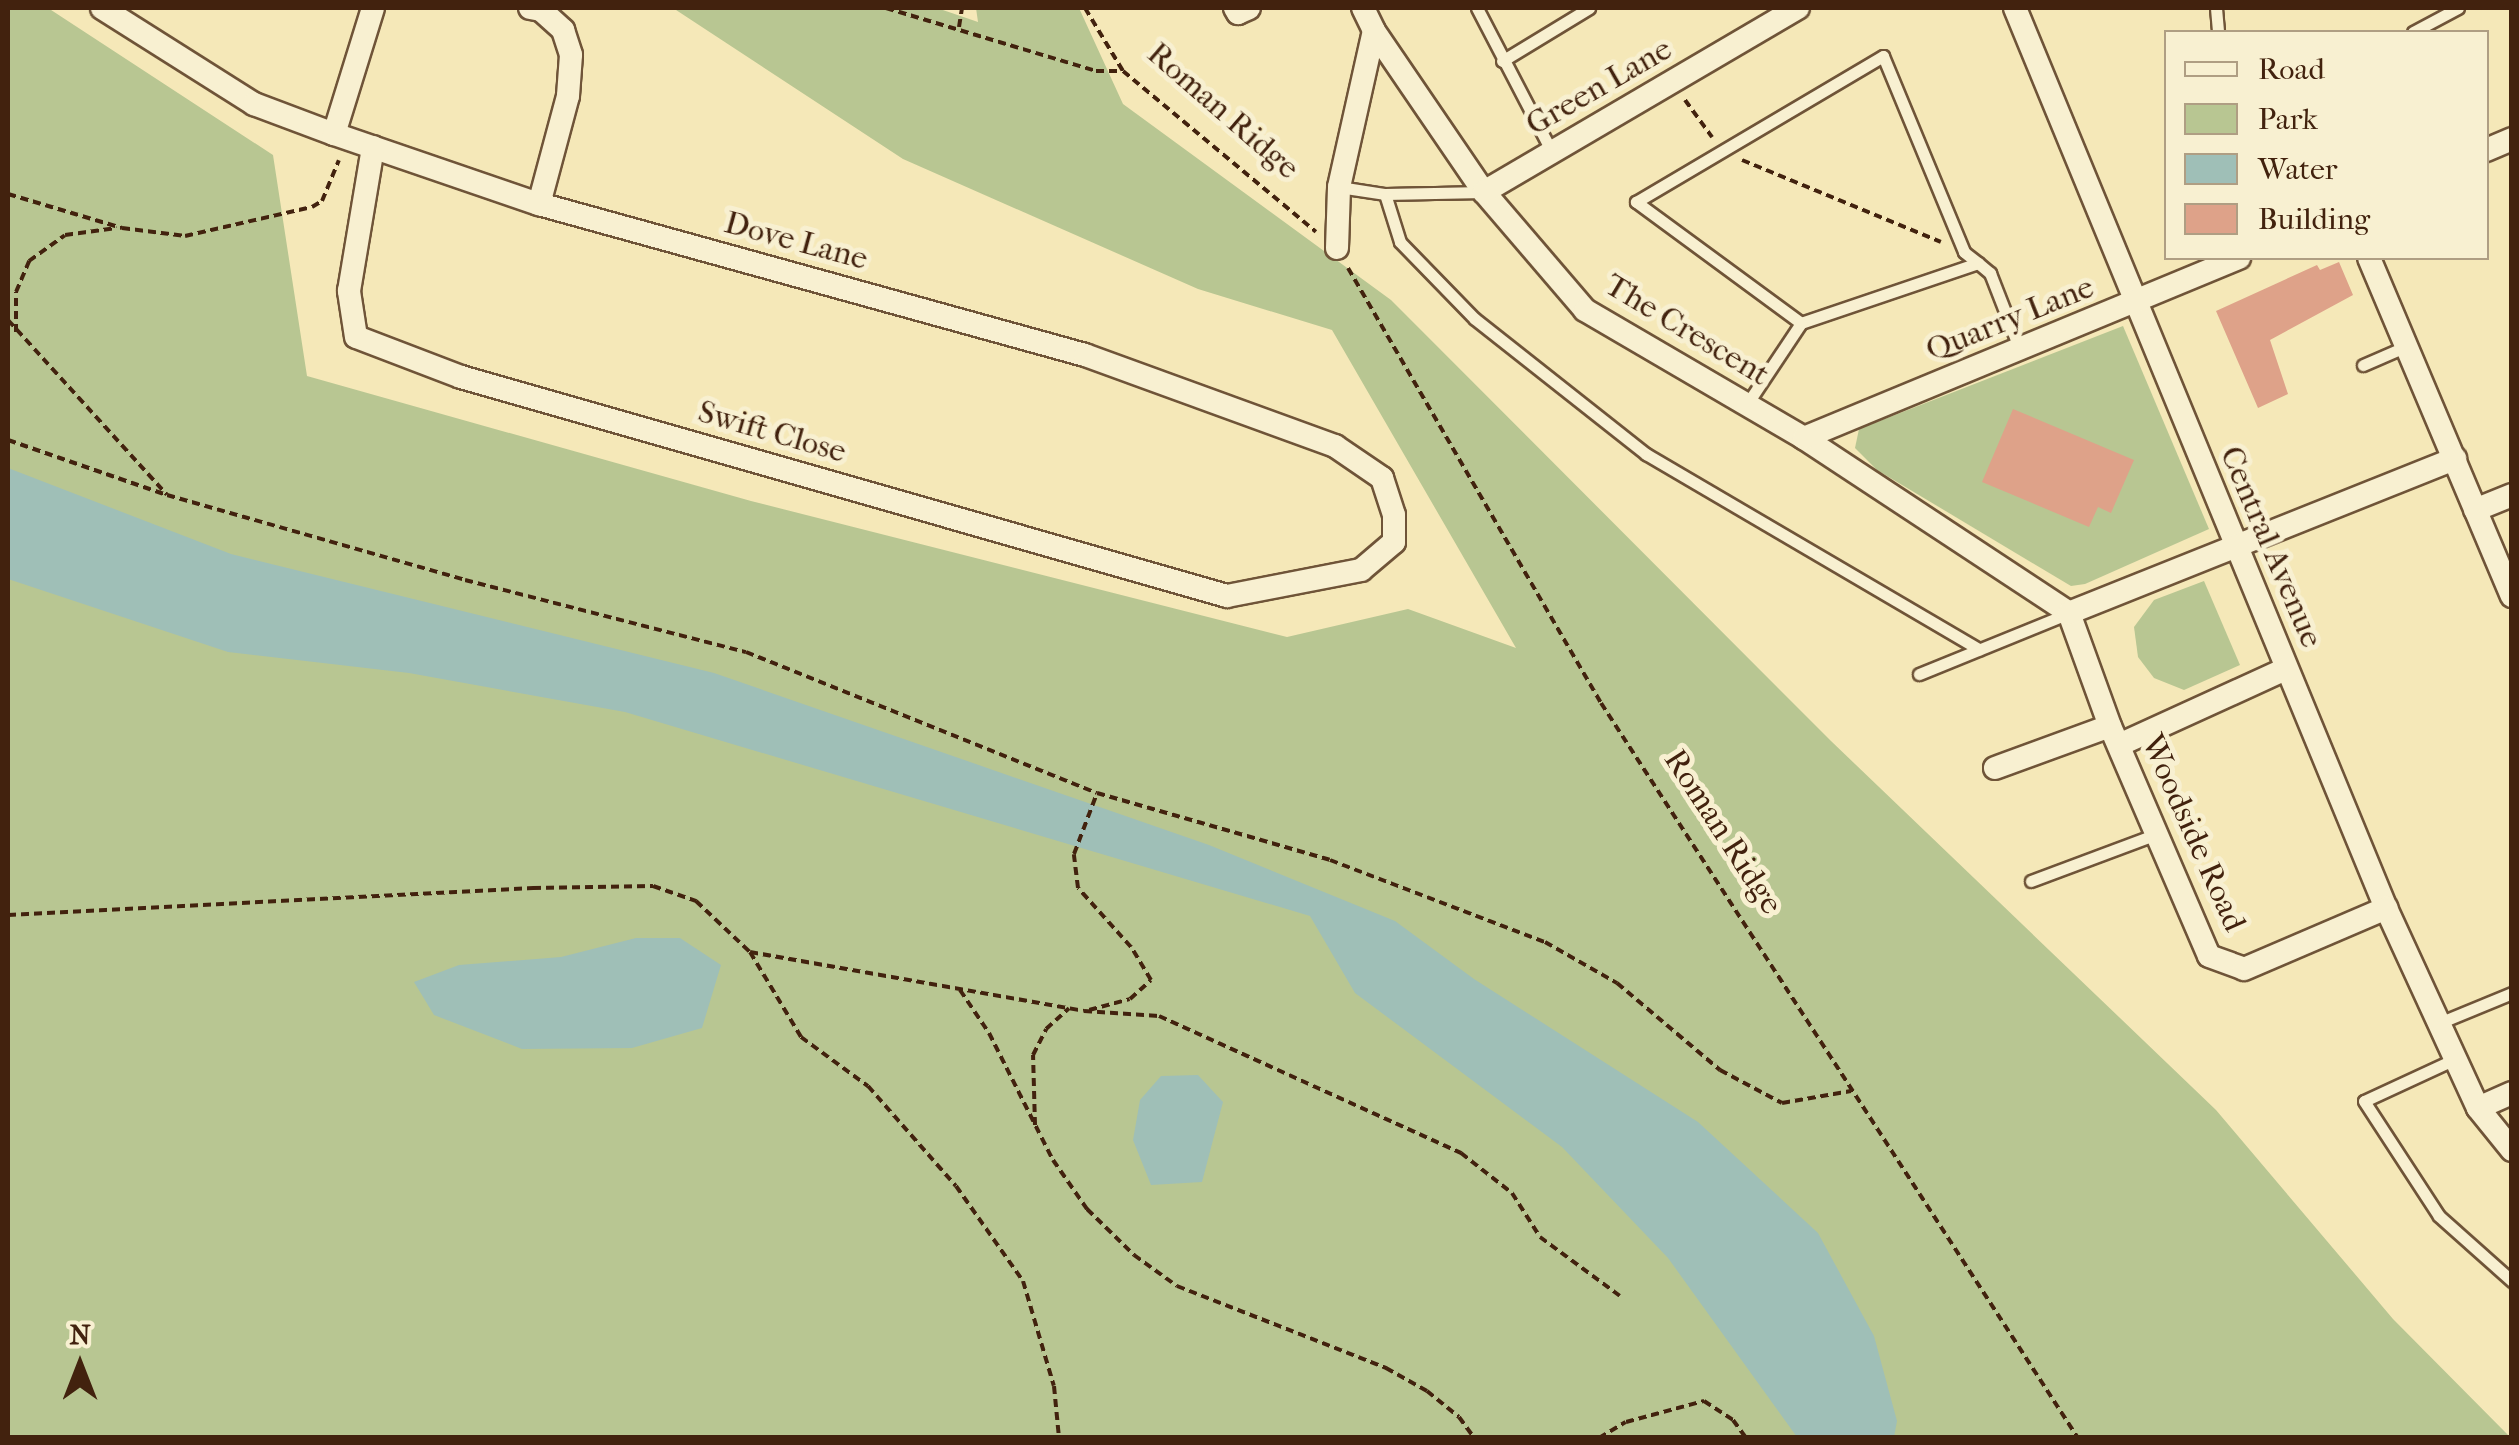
<!DOCTYPE html>
<html>
<head>
<meta charset="utf-8">
<style>
	body { margin:0 }
	#map { position:relative; width:2519px; height:1445px; overflow:hidden; background:#f5e8b8; font-family:"IM FELL French Canon",serif }
	div>[style] { position:absolute }
	.green>* { inset:0; background:#b8c692 }
	.water>* { inset:0; background:#9fbfb7 }
	.building>* { inset:0; background:#dea289 }
	.path>* { height:4px; margin-top:-2px; transform-origin:0; background:repeating-linear-gradient(90deg,#42220e 0 8px,transparent 0 13px) }
	.roads { filter:drop-shadow(2px 0 #6f5438) drop-shadow(-2px 0 #6f5438) drop-shadow(0 2px #6f5438) drop-shadow(0 -2px #6f5438) }
	.service>* { height:11px; margin:-5.5px; padding:0 5.5px; transform-origin:5.5px; border-radius:5.5px; background:#f8f0d1 }
	.minor>* { height:22px; margin:-11px; padding:0 11px; transform-origin:11px; border-radius:11px; background:#f8f0d1 }
	span { translate:-50% -50%; white-space:nowrap; text-align:center; line-height:1.15; -webkit-text-stroke:10px #f8f0d1; paint-order:stroke }
	.street-label { font-size:32px; color:#42220e }
	.frame { position:absolute; inset:0; border:10px solid #42220e; pointer-events:none }
	.legend { position:absolute; left:2164px; top:30px; width:325px; height:230px; box-sizing:border-box; background:#f8f0d1; border:2px solid #af9e83; margin:0; padding:12px 18px; list-style:none; font-size:30px; color:#42220e }
	.legend li { display:flex; align-items:center; gap:20px; height:50px }
	.legend b { width:50px; border:2px solid #af9e83 }
	.north { position:absolute; left:30px; top:1315px; width:100px; height:100px; -webkit-text-stroke:8px #f8f0d1; paint-order:stroke; rotate:0deg; font-size:28px; font-weight:700; line-height:40px; text-align:center; color:#42220e }
	.north::after { content:''; display:block; margin:auto; width:35px; height:45px; background:#42220e; clip-path:polygon(50% 0,100% 100%,50% 72%,0 100%) }
</style>
</head>
<body>
<div id="map">
	<div class="green">
		<div style="clip-path:polygon(8px 8px,48px 8px,273px 155px,307px 376px,751px 501px,1287px 637px,1408px 609px,1516px 648px,1332px 330px,1198px 289px,903px 159px,673px 8px,937px 8px,978px 22px,976px 8px,1079px 8px,1123px 104px,1391px 300px,1831px 741px,2216px 1110px,2393px 1319px,2511px 1438px,8px 1438px)"></div>
		<div style="clip-path:polygon(2123px 326px,2209px 529px,2085px 584px,2071px 586px,1877px 470px,1855px 448px,1859px 429px)"></div>
		<div style="clip-path:polygon(2204px 581px,2240px 665px,2184px 690px,2154px 678px,2138px 657px,2134px 627px,2154px 600px)"></div>
	</div>
	<div class="water">
		<div style="clip-path:polygon(8px 468px,231px 554px,714px 673px,1209px 845px,1395px 921px,1474px 979px,1698px 1122px,1818px 1233px,1874px 1336px,1897px 1421px,1894px 1437px,1797px 1437px,1668px 1258px,1562px 1147px,1355px 993px,1310px 916px,625px 712px,409px 673px,228px 652px,8px 579px)"></div>
		<div style="clip-path:polygon(636px 938px,680px 938px,721px 965px,702px 1028px,632px 1048px,522px 1049px,434px 1015px,414px 982px,459px 965px,561px 957px)"></div>
		<div style="clip-path:polygon(1198px 1075px,1223px 1102px,1202px 1182px,1151px 1185px,1133px 1140px,1140px 1100px,1161px 1076px)"></div>
	</div>
	<div class="building">
		<div style="clip-path:polygon(2339px 262px,2353px 295px,2270px 340px,2288px 394px,2258px 408px,2216px 311px,2317px 265px,2320px 270px)"></div>
		<div style="clip-path:polygon(2013px 409px,2134px 460px,2111px 513px,2098px 507px,2089px 527px,1982px 482px)"></div>
	</div>
	<div class="path">
		<div style="left:886px;top:8px;width:219px;rotate:16.7deg"></div>
		<div style="left:1096px;top:71px;width:26px"></div>
		<div style="left:1085px;top:8px;width:74px;rotate:58.9deg"></div>
		<div style="left:1123px;top:71px;width:251px;rotate:39.8deg"></div>
		<div style="left:959px;top:27px;width:19px;rotate:-81deg"></div>
		<div style="left:1685px;top:100px;width:46px;rotate:53.9deg"></div>
		<div style="left:1742px;top:160px;width:215px;rotate:22.4deg"></div>
		<div style="left:8px;top:194px;width:119px;rotate:16.6deg"></div>
		<div style="left:122px;top:228px;width:64px;rotate:7.2deg"></div>
		<div style="left:185px;top:236px;width:130px;rotate:-12.9deg"></div>
		<div style="left:312px;top:207px;width:12px;rotate:-31deg"></div>
		<div style="left:322px;top:201px;width:44px;rotate:-67.5deg"></div>
		<div style="left:1348px;top:268px;width:503px;rotate:59.82deg"></div>
		<div style="left:1601px;top:703px;width:876px;rotate:57.02deg"></div>
		<div style="left:8px;top:320px;width:236px;rotate:47.7deg"></div>
		<div style="left:167px;top:495px;width:310px;rotate:15.9deg"></div>
		<div style="left:465px;top:580px;width:290px;rotate:14.4deg"></div>
		<div style="left:746px;top:652px;width:378px;rotate:21.9deg"></div>
		<div style="left:1097px;top:793px;width:242px;rotate:16deg"></div>
		<div style="left:1330px;top:860px;width:230px;rotate:20.9deg"></div>
		<div style="left:1545px;top:942px;width:83px;rotate:29.7deg"></div>
		<div style="left:1617px;top:983px;width:135px;rotate:40.2deg"></div>
		<div style="left:1720px;top:1070px;width:70px;rotate:28deg"></div>
		<div style="left:1782px;top:1103px;width:70px;rotate:-9.9deg"></div>
		<div style="left:16px;top:332px;width:40px;rotate:-90deg"></div>
		<div style="left:16px;top:292px;width:34px;rotate:-67deg"></div>
		<div style="left:29px;top:261px;width:44px;rotate:-35.8deg"></div>
		<div style="left:65px;top:235px;width:52px;rotate:-7.7deg"></div>
		<div style="left:8px;top:440px;width:165px;rotate:19.1deg"></div>
		<div style="left:8px;top:915px;width:526px;rotate:-2.94deg"></div>
		<div style="left:533px;top:888px;width:120px;rotate:-1deg"></div>
		<div style="left:653px;top:886px;width:46px;rotate:19.2deg"></div>
		<div style="left:696px;top:901px;width:74px;rotate:43.4deg"></div>
		<div style="left:750px;top:952px;width:99px;rotate:59deg"></div>
		<div style="left:801px;top:1037px;width:83px;rotate:36.2deg"></div>
		<div style="left:868px;top:1086px;width:133px;rotate:48.7deg"></div>
		<div style="left:956px;top:1186px;width:116px;rotate:54.8deg"></div>
		<div style="left:1023px;top:1281px;width:109px;rotate:73.6deg"></div>
		<div style="left:1054px;top:1386px;width:52px;rotate:84.5deg"></div>
		<div style="left:750px;top:952px;width:339px;rotate:10deg"></div>
		<div style="left:1084px;top:1011px;width:75px;rotate:3.8deg"></div>
		<div style="left:1159px;top:1016px;width:332px;rotate:24.4deg"></div>
		<div style="left:1461px;top:1153px;width:65px;rotate:38.1deg"></div>
		<div style="left:1512px;top:1193px;width:52px;rotate:57.5deg"></div>
		<div style="left:1540px;top:1237px;width:99px;rotate:36.4deg"></div>
		<div style="left:960px;top:990px;width:52px;rotate:56deg"></div>
		<div style="left:989px;top:1033px;width:142px;rotate:63.3deg"></div>
		<div style="left:1053px;top:1160px;width:60px;rotate:55.2deg"></div>
		<div style="left:1087px;top:1209px;width:66px;rotate:44.4deg"></div>
		<div style="left:1134px;top:1255px;width:53px;rotate:35.8deg"></div>
		<div style="left:1177px;top:1286px;width:225px;rotate:21.4deg"></div>
		<div style="left:1386px;top:1368px;width:47px;rotate:29.3deg"></div>
		<div style="left:1427px;top:1391px;width:41px;rotate:39.1deg"></div>
		<div style="left:1459px;top:1417px;width:26px;rotate:54deg"></div>
		<div style="left:1089px;top:1010px;width:42px;rotate:-15deg"></div>
		<div style="left:1130px;top:999px;width:28px;rotate:-42deg"></div>
		<div style="left:1151px;top:980px;width:39px;rotate:-121deg"></div>
		<div style="left:1131px;top:947px;width:79px;rotate:-131.9deg"></div>
		<div style="left:1078px;top:888px;width:34px;rotate:-97deg"></div>
		<div style="left:1074px;top:854px;width:65px;rotate:-69.3deg"></div>
		<div style="left:1035px;top:1125px;width:70px;rotate:-91.6deg"></div>
		<div style="left:1033px;top:1055px;width:29px;rotate:-63deg"></div>
		<div style="left:1046px;top:1029px;width:31px;rotate:-42deg"></div>
		<div style="left:1599px;top:1438px;width:31px;rotate:-31deg"></div>
		<div style="left:1626px;top:1422px;width:81px;rotate:-15.1deg"></div>
		<div style="left:1704px;top:1401px;width:35px;rotate:33deg"></div>
		<div style="left:1733px;top:1420px;width:22px;rotate:54deg"></div>
	</div>
	<div class="roads">
		<div class="service">
			<div style="left:1477px;top:8px;width:162px;rotate:62.5deg"></div>
			<div style="left:2216px;top:8px;width:24px;rotate:85deg"></div>
			<div style="left:2413px;top:32px;width:51px;rotate:-28.1deg"></div>
			<div style="left:1502px;top:61px;width:102px;rotate:-31.3deg"></div>
			<div style="left:1339px;top:187px;width:47px;rotate:8.7deg"></div>
			<div style="left:1385px;top:194px;width:99px;rotate:-1.2deg"></div>
			<div style="left:1385px;top:194px;width:50px;rotate:72.6deg"></div>
			<div style="left:1400px;top:242px;width:107px;rotate:45.8deg"></div>
			<div style="left:1475px;top:319px;width:218px;rotate:38.3deg"></div>
			<div style="left:1646px;top:454px;width:386px;rotate:30.4deg"></div>
			<div style="left:1978px;top:263px;width:187px;rotate:161.3deg"></div>
			<div style="left:1801px;top:323px;width:205px;rotate:-143.7deg"></div>
			<div style="left:1636px;top:202px;width:287px;rotate:-30.6deg"></div>
			<div style="left:1883px;top:56px;width:212px;rotate:67.5deg"></div>
			<div style="left:1964px;top:252px;width:18px;rotate:38deg"></div>
			<div style="left:1978px;top:263px;width:16px;rotate:40deg"></div>
			<div style="left:1990px;top:273px;width:83px;rotate:68.7deg"></div>
			<div style="left:2363px;top:365px;width:48px;rotate:-23.4deg"></div>
			<div style="left:1747px;top:404px;width:97px;rotate:-56.3deg"></div>
			<div style="left:1919px;top:674px;width:162px;rotate:-22.1deg"></div>
			<div style="left:2031px;top:881px;width:134px;rotate:-20.5deg"></div>
			<div style="left:2439px;top:1023px;width:79px;rotate:-22.3deg"></div>
			<div style="left:2455px;top:1059px;width:100px;rotate:155.2deg"></div>
			<div style="left:2364px;top:1101px;width:137px;rotate:56.9deg"></div>
			<div style="left:2439px;top:1216px;width:98px;rotate:41.7deg"></div>
		</div>
		<div class="minor">
			<div style="left:102px;top:8px;width:180px;rotate:32.3deg"></div>
			<div style="left:254px;top:104px;width:85px;rotate:20.6deg"></div>
			<div style="left:334px;top:134px;width:217px;rotate:18.9deg"></div>
			<div style="left:539px;top:204px;width:566px;rotate:15.46deg"></div>
			<div style="left:1085px;top:355px;width:266px;rotate:20deg"></div>
			<div style="left:1335px;top:446px;width:57px;rotate:34.2deg"></div>
			<div style="left:1382px;top:478px;width:39px;rotate:72deg"></div>
			<div style="left:1394px;top:515px;width:27px;rotate:90deg"></div>
			<div style="left:1394px;top:542px;width:43px;rotate:139.7deg"></div>
			<div style="left:1361px;top:570px;width:136px;rotate:169deg"></div>
			<div style="left:1227px;top:596px;width:797px;rotate:-164.04deg"></div>
			<div style="left:461px;top:377px;width:112px;rotate:-159.1deg"></div>
			<div style="left:356px;top:337px;width:47px;rotate:-98.7deg"></div>
			<div style="left:349px;top:291px;width:146px;rotate:-80.5deg"></div>
			<div style="left:530px;top:8px;width:11px;rotate:10deg"></div>
			<div style="left:541px;top:10px;width:30px;rotate:42deg"></div>
			<div style="left:563px;top:30px;width:26px;rotate:72deg"></div>
			<div style="left:571px;top:55px;width:41px;rotate:94.2deg"></div>
			<div style="left:568px;top:96px;width:112px;rotate:105deg"></div>
			<div style="left:1235px;top:8px;width:6px;rotate:59deg"></div>
			<div style="left:1238px;top:13px;width:12px;rotate:-24deg"></div>
			<div style="left:1363px;top:8px;width:25px;rotate:64deg"></div>
			<div style="left:1374px;top:31px;width:195px;rotate:55.7deg"></div>
			<div style="left:1484px;top:192px;width:155px;rotate:49.4deg"></div>
			<div style="left:1585px;top:310px;width:254px;rotate:30.3deg"></div>
			<div style="left:1804px;top:438px;width:318px;rotate:33.4deg"></div>
			<div style="left:2015px;top:8px;width:973px;rotate:67.6deg"></div>
			<div style="left:2386px;top:908px;width:220px;rotate:65.3deg"></div>
			<div style="left:2478px;top:1108px;width:54px;rotate:51deg"></div>
			<div style="left:334px;top:134px;width:132px;rotate:-72.8deg"></div>
			<div style="left:2486px;top:150px;width:28px;rotate:-23deg"></div>
			<div style="left:1484px;top:192px;width:364px;rotate:-30.4deg"></div>
			<div style="left:1337px;top:248px;width:61px;rotate:-88.1deg"></div>
			<div style="left:1339px;top:187px;width:160px;rotate:-77.4deg"></div>
			<div style="left:2369px;top:258px;width:367px;rotate:67.1deg"></div>
			<div style="left:1804px;top:438px;width:471px;rotate:-22.5deg"></div>
			<div style="left:2475px;top:510px;width:40px;rotate:-22deg"></div>
			<div style="left:2069px;top:613px;width:120px;rotate:70.1deg"></div>
			<div style="left:2110px;top:726px;width:250px;rotate:66.7deg"></div>
			<div style="left:2209px;top:956px;width:37px;rotate:20deg"></div>
			<div style="left:2244px;top:969px;width:155px;rotate:-23.2deg"></div>
			<div style="left:2069px;top:613px;width:416px;rotate:-21.8deg"></div>
			<div style="left:2119px;top:745px;width:183px;rotate:-24.5deg"></div>
			<div style="left:1995px;top:768px;width:122px;rotate:-20.1deg"></div>
			<div style="left:2478px;top:1108px;width:37px;rotate:-24deg"></div>
		</div>
	</div>
	<div class="street-label">
		<span style="left:1599px;top:87px;rotate:-30deg">Green Lane</span>
		<span style="left:1223px;top:111px;rotate:41deg">Roman Ridge</span>
		<span style="left:796px;top:241px;rotate:15deg">Dove Lane</span>
		<span style="left:2010px;top:319px;rotate:-22deg">Quarry Lane</span>
		<span style="left:1687px;top:330px;rotate:31deg">The Crescent</span>
		<span style="left:772px;top:432px;rotate:16deg">Swift Close</span>
		<span style="left:2271px;top:547px;rotate:67deg">Central Avenue</span>
		<span style="left:1723px;top:832px;rotate:57deg">Roman Ridge</span>
		<span style="left:2193px;top:833px;rotate:66deg">Woodside Road</span>
	</div>
	<div class="frame"></div>
	<ul class="legend">
	<li><b style="height:12px;background:#f8f0d1"></b>Road</li>
	<li><b style="height:28px;background:#b8c692"></b>Park</li>
	<li><b style="height:28px;background:#9fbfb7"></b>Water</li>
	<li><b style="height:28px;background:#dea289"></b>Building</li>
	</ul>
	<div class="north">N</div>
</div>
</body>
</html>
